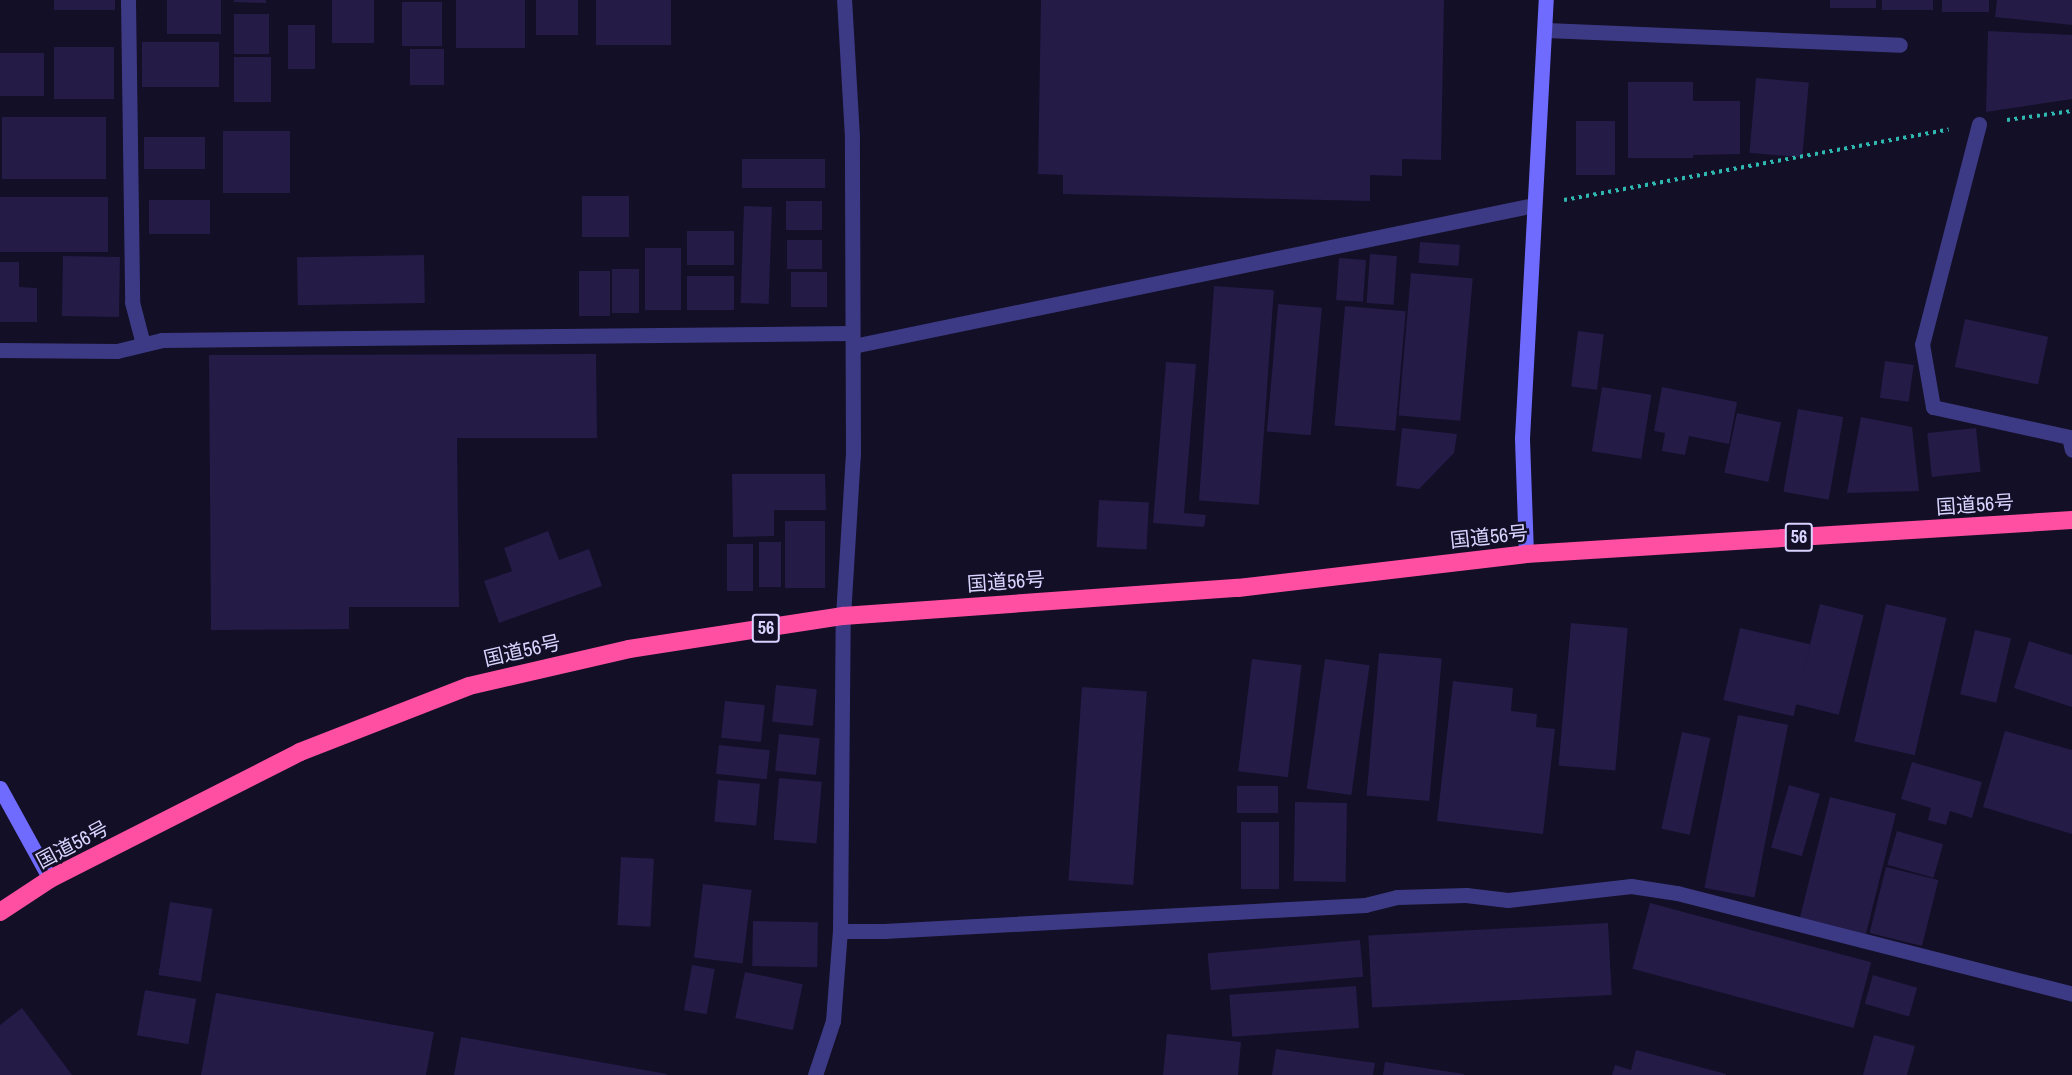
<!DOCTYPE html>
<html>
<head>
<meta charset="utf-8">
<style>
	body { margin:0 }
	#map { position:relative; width:2072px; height:1075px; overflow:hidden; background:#130f26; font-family:"Archivo Narrow","Noto Sans JP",sans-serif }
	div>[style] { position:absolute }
	.building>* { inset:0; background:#241b47; transform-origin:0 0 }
	.path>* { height:4px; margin-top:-2px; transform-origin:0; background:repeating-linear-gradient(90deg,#2fb8b0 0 3px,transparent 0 7.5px) }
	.lane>* { height:15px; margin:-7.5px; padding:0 7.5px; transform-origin:7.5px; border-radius:7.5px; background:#3d3a85 }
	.street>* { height:15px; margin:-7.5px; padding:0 7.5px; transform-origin:7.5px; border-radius:7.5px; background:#3d3a85 }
	.secondary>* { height:15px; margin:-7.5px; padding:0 7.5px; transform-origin:7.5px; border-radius:7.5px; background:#6f6bff }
	.highway>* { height:18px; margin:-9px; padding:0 9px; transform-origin:9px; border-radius:9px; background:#ff4fa3 }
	span { translate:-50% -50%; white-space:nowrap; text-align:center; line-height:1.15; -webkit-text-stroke:5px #130f26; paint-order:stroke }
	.shield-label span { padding:2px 4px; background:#130f26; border:2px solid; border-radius:4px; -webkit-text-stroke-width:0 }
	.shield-label { font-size:18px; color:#d9d4ff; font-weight:700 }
	.street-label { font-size:20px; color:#d9d4ff }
</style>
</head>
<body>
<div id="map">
	<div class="building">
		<div style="left:54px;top:0;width:61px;height:10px"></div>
		<div style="left:167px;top:0;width:54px;height:34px"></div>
		<div style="clip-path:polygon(234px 0,266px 0,266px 3px,234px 2px)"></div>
		<div style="left:332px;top:0;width:42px;height:43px"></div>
		<div style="left:456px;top:0;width:69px;height:48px"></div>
		<div style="left:536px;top:0;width:42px;height:35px"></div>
		<div style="left:596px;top:0;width:75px;height:45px"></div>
		<div style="clip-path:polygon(1041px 0,1444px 0,1441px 160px,1402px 159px,1402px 176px,1370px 175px,1370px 201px,1063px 194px,1063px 175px,1038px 174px)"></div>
		<div style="left:1830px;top:0;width:46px;height:8px"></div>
		<div style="left:1882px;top:0;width:51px;height:10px"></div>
		<div style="left:1942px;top:0;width:47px;height:12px"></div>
		<div style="clip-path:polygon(1997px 0,2072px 0,2072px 25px,1995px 17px)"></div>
		<div style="left:402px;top:2px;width:40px;height:44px"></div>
		<div style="left:269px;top:14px;width:40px;height:35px;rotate:90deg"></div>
		<div style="left:288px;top:25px;width:27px;height:44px"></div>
		<div style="clip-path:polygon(1988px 31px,2072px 35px,2072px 99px,1986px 112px)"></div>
		<div style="left:142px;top:42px;width:77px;height:45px"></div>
		<div style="left:54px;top:47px;width:60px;height:52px"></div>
		<div style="left:410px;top:49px;width:34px;height:36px"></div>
		<div style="left:0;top:53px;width:44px;height:43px"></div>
		<div style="left:234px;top:57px;width:37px;height:45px"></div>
		<div style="left:1756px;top:78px;width:53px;height:75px;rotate:5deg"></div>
		<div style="clip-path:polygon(1628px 82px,1693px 82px,1693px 101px,1740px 101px,1740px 154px,1693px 155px,1693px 158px,1628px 158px)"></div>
		<div style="left:2px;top:117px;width:104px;height:62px"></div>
		<div style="left:1576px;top:121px;width:39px;height:54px"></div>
		<div style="left:223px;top:131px;width:67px;height:62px"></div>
		<div style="left:144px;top:137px;width:61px;height:32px"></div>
		<div style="left:742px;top:159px;width:83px;height:29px"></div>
		<div style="left:582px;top:196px;width:47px;height:41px"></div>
		<div style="left:0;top:197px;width:108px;height:55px"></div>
		<div style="left:149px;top:200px;width:61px;height:34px"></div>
		<div style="left:786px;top:201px;width:36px;height:29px"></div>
		<div style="left:744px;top:206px;width:28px;height:97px;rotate:2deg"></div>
		<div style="left:687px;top:231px;width:47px;height:34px"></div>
		<div style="left:787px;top:240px;width:35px;height:29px"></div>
		<div style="left:1420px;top:242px;width:40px;height:21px;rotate:4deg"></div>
		<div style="left:645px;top:248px;width:36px;height:62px"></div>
		<div style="left:1370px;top:254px;width:27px;height:49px;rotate:4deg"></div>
		<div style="left:424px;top:255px;width:48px;height:127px;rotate:89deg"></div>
		<div style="left:63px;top:256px;width:57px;height:60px;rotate:1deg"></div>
		<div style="left:1339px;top:258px;width:27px;height:42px;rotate:4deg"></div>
		<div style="clip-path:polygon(0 262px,19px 262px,19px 287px,37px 288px,37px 322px,0 322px)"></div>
		<div style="left:612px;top:269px;width:27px;height:44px"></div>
		<div style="left:579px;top:271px;width:31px;height:45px"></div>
		<div style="left:791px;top:272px;width:36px;height:35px"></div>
		<div style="left:1411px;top:273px;width:62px;height:143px;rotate:5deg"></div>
		<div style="left:687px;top:276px;width:47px;height:34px"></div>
		<div style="left:1214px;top:286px;width:60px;height:215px;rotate:4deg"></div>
		<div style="left:1278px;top:304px;width:44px;height:128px;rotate:5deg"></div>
		<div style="left:1345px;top:306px;width:61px;height:120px;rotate:5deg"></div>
		<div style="left:1965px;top:319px;width:85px;height:49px;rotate:12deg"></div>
		<div style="left:1578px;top:331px;width:26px;height:56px;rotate:7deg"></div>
		<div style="clip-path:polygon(596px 354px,597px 438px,457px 438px,459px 607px,349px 607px,349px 629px,211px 630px,209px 355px)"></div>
		<div style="left:1885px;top:361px;width:29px;height:37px;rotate:8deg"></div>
		<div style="clip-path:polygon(1166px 362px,1196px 364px,1184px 513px,1206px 515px,1204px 527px,1153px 523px)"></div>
		<div style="left:1602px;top:387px;width:50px;height:65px;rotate:9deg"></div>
		<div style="clip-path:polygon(1662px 387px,1737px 402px,1729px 444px,1689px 436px,1685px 455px,1662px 451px,1665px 433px,1654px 431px)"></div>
		<div style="left:1798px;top:409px;width:46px;height:84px;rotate:10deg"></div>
		<div style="left:1737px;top:413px;width:45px;height:61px;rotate:12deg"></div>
		<div style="clip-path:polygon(1861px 417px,1912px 427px,1919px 491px,1847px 493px)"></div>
		<div style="clip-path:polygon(1402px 428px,1457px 434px,1454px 453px,1419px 489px,1396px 486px)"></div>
		<div style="left:1976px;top:428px;width:44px;height:49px;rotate:84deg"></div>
		<div style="clip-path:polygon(732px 474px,825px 474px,826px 510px,774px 510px,774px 536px,733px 537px)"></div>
		<div style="left:1099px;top:500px;width:50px;height:47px;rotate:3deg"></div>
		<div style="left:785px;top:521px;width:40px;height:67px"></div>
		<div style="clip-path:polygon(548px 531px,559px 560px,589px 549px,602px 586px,499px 623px,484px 581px,512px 571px,504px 548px)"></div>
		<div style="left:759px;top:542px;width:22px;height:45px"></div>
		<div style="left:727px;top:544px;width:26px;height:47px"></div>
		<div style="left:1820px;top:604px;width:45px;height:103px;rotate:14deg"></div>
		<div style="left:1886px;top:604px;width:62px;height:141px;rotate:13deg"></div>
		<div style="left:1571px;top:623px;width:57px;height:143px;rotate:5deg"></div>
		<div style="left:1740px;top:628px;width:72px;height:74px;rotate:13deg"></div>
		<div style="left:1975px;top:630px;width:37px;height:66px;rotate:13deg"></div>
		<div style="clip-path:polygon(2029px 641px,2072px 655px,2072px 707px,2014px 688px)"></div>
		<div style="left:1379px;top:653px;width:63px;height:143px;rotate:5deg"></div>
		<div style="left:1252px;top:659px;width:50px;height:113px;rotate:7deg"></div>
		<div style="left:1325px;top:659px;width:45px;height:131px;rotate:8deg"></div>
		<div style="clip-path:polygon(1453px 681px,1513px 688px,1511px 711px,1537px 714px,1536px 727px,1555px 729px,1543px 834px,1437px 821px)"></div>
		<div style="left:776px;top:685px;width:41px;height:37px;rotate:6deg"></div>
		<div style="left:1082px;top:687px;width:65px;height:194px;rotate:4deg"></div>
		<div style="left:725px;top:701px;width:40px;height:37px;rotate:6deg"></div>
		<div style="left:1738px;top:715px;width:51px;height:176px;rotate:11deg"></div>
		<div style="clip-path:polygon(2005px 731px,2072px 750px,2072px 834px,1983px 807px)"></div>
		<div style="left:1682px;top:732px;width:29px;height:99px;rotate:12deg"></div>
		<div style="left:779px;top:734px;width:41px;height:37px;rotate:6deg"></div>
		<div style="left:719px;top:745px;width:51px;height:29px;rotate:6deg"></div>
		<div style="clip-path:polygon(1912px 762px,1982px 782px,1972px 818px,1950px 811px,1946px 825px,1928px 820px,1931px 808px,1901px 799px)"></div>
		<div style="left:779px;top:778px;width:43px;height:62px;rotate:5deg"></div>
		<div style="left:718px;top:780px;width:42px;height:42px;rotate:5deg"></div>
		<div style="left:1789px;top:785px;width:32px;height:65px;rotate:16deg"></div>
		<div style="left:1237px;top:786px;width:41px;height:27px"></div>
		<div style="left:1830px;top:797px;width:68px;height:124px;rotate:14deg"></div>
		<div style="left:1295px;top:802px;width:52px;height:79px;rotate:1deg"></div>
		<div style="left:1241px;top:822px;width:38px;height:67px"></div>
		<div style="left:1897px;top:831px;width:48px;height:35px;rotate:16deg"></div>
		<div style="left:621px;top:857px;width:33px;height:68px;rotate:3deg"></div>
		<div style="left:1886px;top:867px;width:54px;height:68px;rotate:14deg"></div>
		<div style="left:703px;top:884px;width:49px;height:74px;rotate:7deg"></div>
		<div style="left:170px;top:902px;width:43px;height:74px;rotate:9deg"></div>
		<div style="left:1650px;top:903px;width:229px;height:68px;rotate:15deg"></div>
		<div style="left:753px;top:921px;width:65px;height:45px;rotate:1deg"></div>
		<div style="left:1608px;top:923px;width:72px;height:240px;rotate:87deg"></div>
		<div style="left:1360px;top:940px;width:37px;height:153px;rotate:85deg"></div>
		<div style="left:692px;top:965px;width:23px;height:46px;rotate:10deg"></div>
		<div style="left:745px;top:972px;width:59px;height:47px;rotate:12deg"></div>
		<div style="left:1873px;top:975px;width:46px;height:30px;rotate:16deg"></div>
		<div style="left:1356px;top:986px;width:42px;height:127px;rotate:86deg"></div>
		<div style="left:145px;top:990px;width:52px;height:46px;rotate:10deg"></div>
		<div style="clip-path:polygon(216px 993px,434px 1032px,426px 1075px,201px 1075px)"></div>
		<div style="clip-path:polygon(22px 1008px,72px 1075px,0 1075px,0 1025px)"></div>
		<div style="clip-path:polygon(1167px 1034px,1241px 1042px,1238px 1075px,1163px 1075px)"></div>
		<div style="clip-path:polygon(1874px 1035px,1915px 1046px,1907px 1075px,1863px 1075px)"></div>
		<div style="clip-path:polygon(461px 1037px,667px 1074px,667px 1075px,454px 1075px)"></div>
		<div style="clip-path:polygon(1276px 1049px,1375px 1063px,1373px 1075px,1272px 1075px)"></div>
		<div style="clip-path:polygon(1636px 1050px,1726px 1074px,1726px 1075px,1612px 1075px,1615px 1065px,1631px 1070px)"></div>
		<div style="clip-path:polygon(1385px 1062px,1464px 1074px,1464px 1075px,1383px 1075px)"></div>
	</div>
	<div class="path">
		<div style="left:2007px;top:120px;width:66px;rotate:-7.9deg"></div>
		<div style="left:1564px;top:200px;width:391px;rotate:-10.4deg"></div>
	</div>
	<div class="lane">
		<div style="left:1546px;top:30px;width:354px;rotate:2.4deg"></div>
		<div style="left:1979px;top:124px;width:227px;rotate:104.5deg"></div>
		<div style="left:1922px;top:344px;width:64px;rotate:80.1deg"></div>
		<div style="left:1933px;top:407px;width:139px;rotate:12.4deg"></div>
		<div style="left:2069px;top:437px;width:13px;rotate:77deg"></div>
	</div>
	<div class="street">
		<div style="left:128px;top:0;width:302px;rotate:89.2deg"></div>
		<div style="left:132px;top:302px;width:43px;rotate:75.3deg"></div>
		<div style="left:853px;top:346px;width:695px;rotate:-11.7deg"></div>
		<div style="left:0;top:350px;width:117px;rotate:0.5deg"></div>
		<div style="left:117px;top:351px;width:46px;rotate:-13.7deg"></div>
		<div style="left:162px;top:340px;width:690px;rotate:-0.58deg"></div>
		<div style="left:840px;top:931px;width:44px"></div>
		<div style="left:884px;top:931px;width:482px;rotate:-3.1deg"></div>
		<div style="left:1365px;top:905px;width:33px;rotate:-14deg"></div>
		<div style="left:1397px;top:897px;width:69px;rotate:-1.7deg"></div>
		<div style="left:1466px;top:895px;width:42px;rotate:6.8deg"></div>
		<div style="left:1508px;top:900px;width:124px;rotate:-6.5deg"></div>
		<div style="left:1631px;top:886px;width:47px;rotate:8.7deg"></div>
		<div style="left:1677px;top:893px;width:408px;rotate:14.3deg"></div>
		<div style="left:815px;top:1075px;width:57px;rotate:-71.6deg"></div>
		<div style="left:833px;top:1021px;width:90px;rotate:-85.6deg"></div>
		<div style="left:840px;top:931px;width:315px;rotate:-89.5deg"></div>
		<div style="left:843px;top:616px;width:162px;rotate:-86.5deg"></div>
		<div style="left:853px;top:454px;width:317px;rotate:-90.2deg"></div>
		<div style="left:852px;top:137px;width:137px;rotate:-93.3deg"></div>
	</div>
	<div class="secondary">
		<div style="left:1526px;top:554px;width:116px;rotate:-92deg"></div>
		<div style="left:1522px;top:438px;width:439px;rotate:-86.9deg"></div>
		<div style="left:0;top:788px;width:104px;rotate:61.2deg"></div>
	</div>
	<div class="highway">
		<div style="left:0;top:912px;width:60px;rotate:-33.4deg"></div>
		<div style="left:50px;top:879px;width:280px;rotate:-26.9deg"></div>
		<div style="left:300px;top:752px;width:181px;rotate:-21.3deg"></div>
		<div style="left:469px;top:686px;width:164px;rotate:-13deg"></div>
		<div style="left:629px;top:649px;width:217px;rotate:-8.8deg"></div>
		<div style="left:843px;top:616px;width:396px;rotate:-4.1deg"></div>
		<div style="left:1238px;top:588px;width:290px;rotate:-6.7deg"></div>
		<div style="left:1526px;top:554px;width:547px;rotate:-3.56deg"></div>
	</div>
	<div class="shield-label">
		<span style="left:1799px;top:537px">56</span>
		<span style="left:766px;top:628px">56</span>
	</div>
	<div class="street-label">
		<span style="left:1975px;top:504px;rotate:-4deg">国道56号</span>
		<span style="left:1489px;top:536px;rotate:-6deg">国道56号</span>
		<span style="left:1006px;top:581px;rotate:-4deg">国道56号</span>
		<span style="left:522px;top:650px;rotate:-13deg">国道56号</span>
		<span style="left:72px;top:844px;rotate:-28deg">国道56号</span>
	</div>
</div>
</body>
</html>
